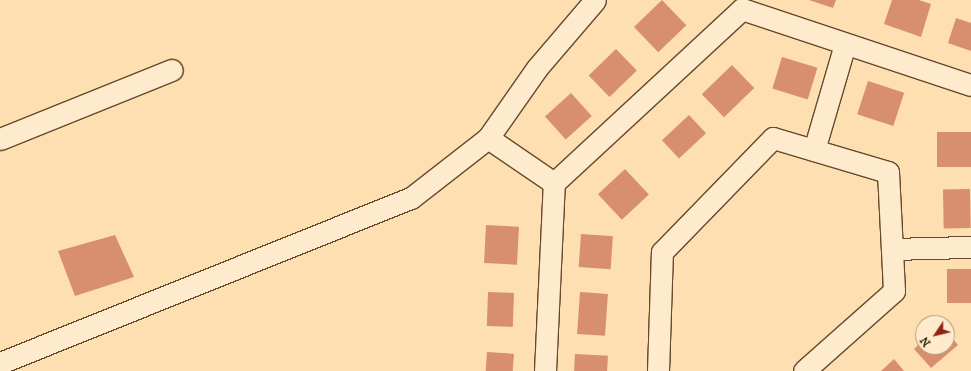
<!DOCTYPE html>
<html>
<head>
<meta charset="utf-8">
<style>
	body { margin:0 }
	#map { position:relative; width:971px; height:371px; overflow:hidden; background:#fddfb1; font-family:"IM FELL DW Pica",serif }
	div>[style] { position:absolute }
	.building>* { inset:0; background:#d88f6d; transform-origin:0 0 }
	.roads { filter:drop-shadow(1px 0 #664a2c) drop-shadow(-1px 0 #664a2c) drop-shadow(0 1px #664a2c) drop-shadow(0 -1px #664a2c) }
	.minor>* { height:21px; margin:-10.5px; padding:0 10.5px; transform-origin:10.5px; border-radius:10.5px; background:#feeacc }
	span { translate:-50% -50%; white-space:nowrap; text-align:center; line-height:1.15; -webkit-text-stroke:3px #feeacc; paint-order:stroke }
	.north { position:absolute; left:915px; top:315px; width:40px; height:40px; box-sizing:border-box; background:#feeacc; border:1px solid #ad967a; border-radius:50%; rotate:235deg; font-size:11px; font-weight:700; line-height:16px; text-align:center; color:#341800 }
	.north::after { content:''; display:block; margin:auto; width:14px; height:18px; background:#8f2418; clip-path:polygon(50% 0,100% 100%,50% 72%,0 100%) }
</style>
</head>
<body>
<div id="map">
	<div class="building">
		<div style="left:662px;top:0;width:35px;height:39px;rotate:46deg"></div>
		<div style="clip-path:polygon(809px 0,836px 0,833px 8px)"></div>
		<div style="clip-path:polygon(892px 0,919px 0,931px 4px,921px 37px,884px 24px)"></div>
		<div style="clip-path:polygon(956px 18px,971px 23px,971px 51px,948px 43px)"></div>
		<div style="left:616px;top:49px;width:30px;height:38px;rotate:46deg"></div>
		<div style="left:782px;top:57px;width:37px;height:33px;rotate:17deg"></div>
		<div style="left:732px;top:65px;width:32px;height:42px;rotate:46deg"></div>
		<div style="left:868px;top:81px;width:38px;height:35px;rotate:18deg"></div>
		<div style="left:571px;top:93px;width:31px;height:35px;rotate:48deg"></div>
		<div style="left:689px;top:115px;width:25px;height:37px;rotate:47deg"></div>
		<div style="left:971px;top:132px;width:35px;height:34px;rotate:90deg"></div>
		<div style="left:625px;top:169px;width:35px;height:37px;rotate:47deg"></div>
		<div style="left:970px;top:189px;width:39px;height:27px;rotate:89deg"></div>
		<div style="left:486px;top:225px;width:33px;height:38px;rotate:3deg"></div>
		<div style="left:581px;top:234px;width:32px;height:33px;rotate:4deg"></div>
		<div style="clip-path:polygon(115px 235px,134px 277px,75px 296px,58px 251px)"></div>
		<div style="left:971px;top:269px;width:34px;height:24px;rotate:90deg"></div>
		<div style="left:488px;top:292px;width:26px;height:34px;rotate:2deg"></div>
		<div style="left:580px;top:292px;width:28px;height:42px;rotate:4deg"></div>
		<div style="clip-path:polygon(947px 332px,958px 345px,931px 368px,914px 349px,923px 341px,923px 347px,947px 347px)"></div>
		<div style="left:487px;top:352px;width:27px;height:19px;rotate:4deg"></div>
		<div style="left:575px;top:354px;width:33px;height:17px;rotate:3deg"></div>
		<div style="clip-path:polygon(894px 359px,904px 371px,881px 371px)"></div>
	</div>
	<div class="roads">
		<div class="minor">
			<div style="left:488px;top:138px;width:85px;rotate:-55deg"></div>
			<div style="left:537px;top:68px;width:89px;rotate:-49.5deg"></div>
			<div style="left:0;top:139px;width:185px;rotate:-21.9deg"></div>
			<div style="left:814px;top:150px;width:110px;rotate:-73.7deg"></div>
			<div style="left:892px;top:249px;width:79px;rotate:-1.5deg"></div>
			<div style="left:0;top:363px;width:443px;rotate:-21.9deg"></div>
			<div style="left:411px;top:198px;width:98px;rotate:-37.9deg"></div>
			<div style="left:488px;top:138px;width:80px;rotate:34.3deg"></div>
			<div style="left:545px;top:371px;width:188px;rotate:-87.3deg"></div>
			<div style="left:554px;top:183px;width:256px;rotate:-42.8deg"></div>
			<div style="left:742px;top:9px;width:241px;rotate:18.4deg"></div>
			<div style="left:658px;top:371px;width:119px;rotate:-88.1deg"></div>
			<div style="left:662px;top:252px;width:159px;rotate:-45.8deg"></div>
			<div style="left:773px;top:138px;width:120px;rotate:16.5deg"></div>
			<div style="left:888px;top:172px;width:119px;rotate:87.1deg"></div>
			<div style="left:894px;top:291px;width:120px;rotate:138.4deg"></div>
		</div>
	</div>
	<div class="north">N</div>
</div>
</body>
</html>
